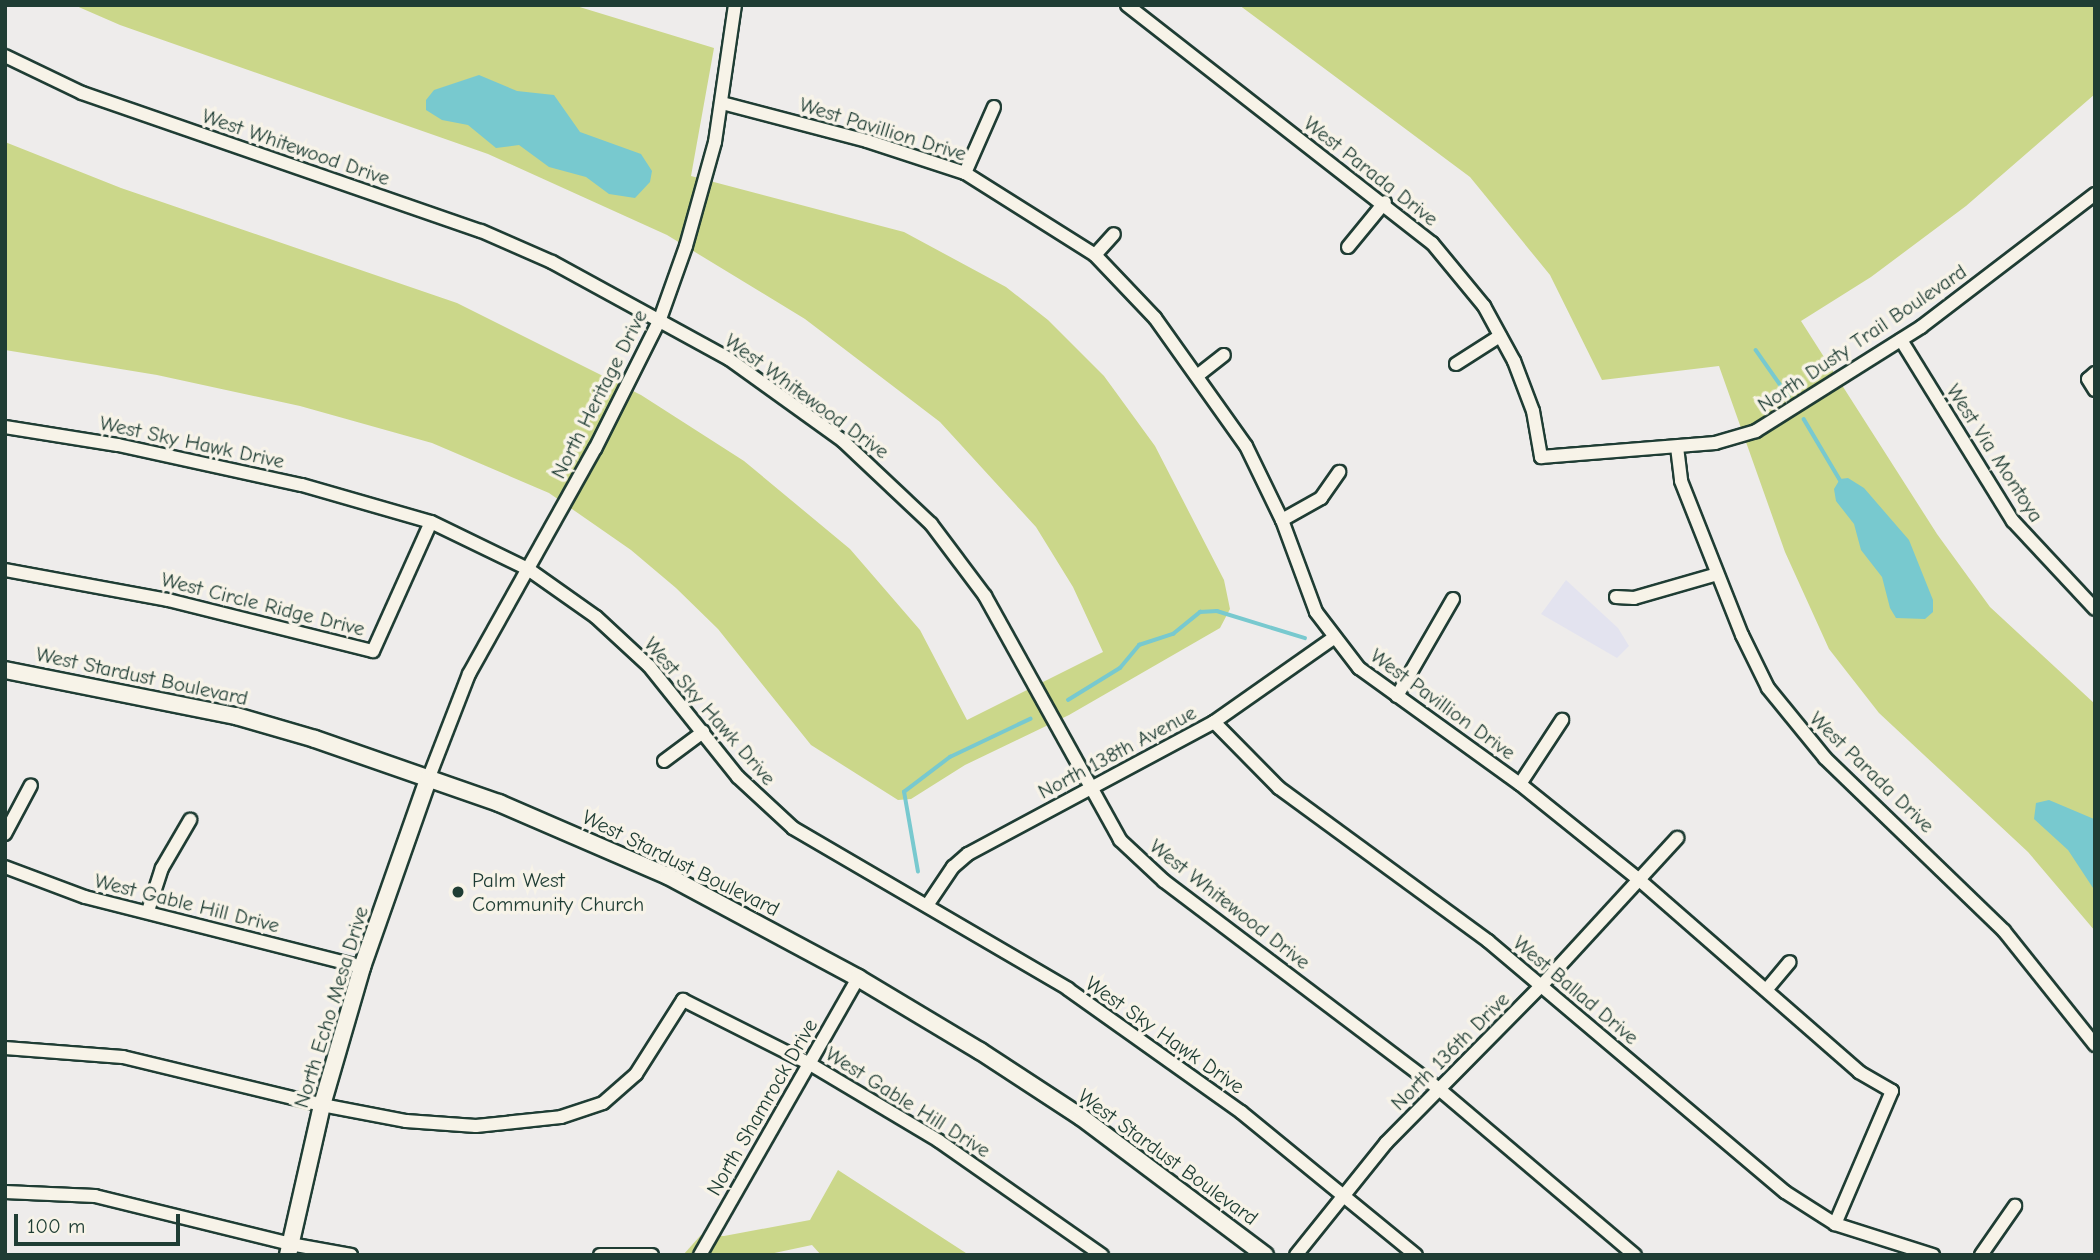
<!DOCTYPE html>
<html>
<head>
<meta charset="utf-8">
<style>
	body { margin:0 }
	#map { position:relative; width:2100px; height:1260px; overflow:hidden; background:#eeeceb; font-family:"Comic Neue",sans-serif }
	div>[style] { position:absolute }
	.built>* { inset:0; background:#e3e3ef }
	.green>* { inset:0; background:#cbd78a }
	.water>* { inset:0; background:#78c9cf }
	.stream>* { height:3.5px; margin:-1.75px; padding:0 1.75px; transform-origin:1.75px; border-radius:1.75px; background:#78c9cf }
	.roads { filter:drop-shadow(2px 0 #1f3d34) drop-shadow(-2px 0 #1f3d34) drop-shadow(0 2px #1f3d34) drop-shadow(0 -2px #1f3d34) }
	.street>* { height:12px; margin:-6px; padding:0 6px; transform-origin:6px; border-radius:6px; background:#f7f3e8 }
	.secondary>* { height:16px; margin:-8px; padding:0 8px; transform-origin:8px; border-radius:8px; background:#f7f3e8 }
	.dots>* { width:19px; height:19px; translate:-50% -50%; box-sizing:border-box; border:4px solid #f7f3e8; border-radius:50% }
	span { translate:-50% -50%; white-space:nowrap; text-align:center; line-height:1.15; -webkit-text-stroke:7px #f7f3e8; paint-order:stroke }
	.street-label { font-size:21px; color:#1f3d34 }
	.poi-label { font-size:21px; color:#1f3d34 }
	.left { translate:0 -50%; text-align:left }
	.frame { position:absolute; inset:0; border:7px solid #1f3d34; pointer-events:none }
	.scale { position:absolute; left:14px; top:1214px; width:166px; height:32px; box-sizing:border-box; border:4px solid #1f3d34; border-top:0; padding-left:9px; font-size:21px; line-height:24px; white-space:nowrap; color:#1f3d34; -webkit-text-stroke:5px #f7f3e8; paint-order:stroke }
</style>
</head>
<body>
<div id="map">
	<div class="built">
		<div style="clip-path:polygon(1566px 580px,1618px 628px,1629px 646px,1617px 658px,1541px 614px)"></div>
	</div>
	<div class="green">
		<div style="clip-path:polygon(74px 5px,573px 5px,714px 48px,691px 176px,904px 232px,1006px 287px,1048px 320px,1104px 376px,1155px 446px,1224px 580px,1230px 609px,1220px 628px,1069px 715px,965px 765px,911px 799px,898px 800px,811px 745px,718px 629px,676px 588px,631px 550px,549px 493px,432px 443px,300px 406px,157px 375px,5px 350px,5px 142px,121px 188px,457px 303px,641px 395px,744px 461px,850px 549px,920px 630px,967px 720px,1103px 652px,1073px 587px,1036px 527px,940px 422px,805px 319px,667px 235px,488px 154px,120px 25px)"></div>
		<div style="clip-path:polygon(1239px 5px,2095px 5px,2095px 94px,1966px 206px,1871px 277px,1801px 321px,1937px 534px,1990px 607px,2095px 704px,2095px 931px,2028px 852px,1879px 713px,1829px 649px,1785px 552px,1719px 366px,1602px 380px,1550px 275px,1470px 177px)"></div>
		<div style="clip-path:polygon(838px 1170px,969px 1255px,821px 1255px,812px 1245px,765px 1255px,683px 1255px,701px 1235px,724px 1236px,810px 1220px)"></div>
	</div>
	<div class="water">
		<div style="clip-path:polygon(479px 75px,517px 91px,554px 95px,580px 132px,641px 154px,652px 171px,650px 182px,635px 198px,609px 194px,586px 177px,549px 167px,519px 145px,496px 148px,468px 125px,442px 120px,426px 110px,426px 100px,434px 90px)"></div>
		<div style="clip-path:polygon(1848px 478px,1864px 488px,1909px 540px,1933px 600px,1933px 612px,1925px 619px,1896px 618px,1890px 608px,1882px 577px,1861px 550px,1854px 524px,1836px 501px,1834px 489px,1840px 479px)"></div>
		<div style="clip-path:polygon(2049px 800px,2094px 819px,2095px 891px,2068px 850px,2034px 819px,2036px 803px)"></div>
	</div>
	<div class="stream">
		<div style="left:1756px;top:350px;width:57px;rotate:54.9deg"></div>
		<div style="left:1804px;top:419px;width:74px;rotate:59.3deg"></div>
		<div style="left:1068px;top:700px;width:61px;rotate:-31.6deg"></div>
		<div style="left:1120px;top:668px;width:30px;rotate:-50deg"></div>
		<div style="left:1139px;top:645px;width:36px;rotate:-18deg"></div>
		<div style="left:1173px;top:634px;width:35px;rotate:-39deg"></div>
		<div style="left:1200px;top:612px;width:17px;rotate:-3deg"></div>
		<div style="left:1217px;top:611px;width:92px;rotate:17.1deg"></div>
		<div style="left:918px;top:872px;width:81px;rotate:-99.9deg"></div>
		<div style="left:904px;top:792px;width:58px;rotate:-37.3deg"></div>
		<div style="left:950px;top:757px;width:89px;rotate:-25.4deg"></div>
	</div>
	<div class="roads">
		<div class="street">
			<div style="left:1127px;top:5px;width:387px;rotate:38deg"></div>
			<div style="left:1432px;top:243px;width:82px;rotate:50.5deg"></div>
			<div style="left:1484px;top:306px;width:63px;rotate:61.4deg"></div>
			<div style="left:1514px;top:361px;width:53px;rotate:69.2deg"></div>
			<div style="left:1533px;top:411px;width:47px;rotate:80.1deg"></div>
			<div style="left:1541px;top:457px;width:175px;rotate:-4.6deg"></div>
			<div style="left:1715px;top:443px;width:43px;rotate:-16.3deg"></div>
			<div style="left:1756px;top:431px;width:195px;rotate:-32.2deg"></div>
			<div style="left:1921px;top:327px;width:219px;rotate:-37.4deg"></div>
			<div style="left:5px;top:56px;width:85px;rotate:25.7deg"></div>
			<div style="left:82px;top:93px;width:422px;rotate:19.1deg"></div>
			<div style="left:481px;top:231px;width:77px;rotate:23.6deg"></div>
			<div style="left:552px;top:262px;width:202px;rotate:28.7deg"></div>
			<div style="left:729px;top:359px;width:140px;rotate:35.7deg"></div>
			<div style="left:843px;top:441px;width:121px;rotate:43.3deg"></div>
			<div style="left:931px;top:524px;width:90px;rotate:53.1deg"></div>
			<div style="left:985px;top:596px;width:279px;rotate:61deg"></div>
			<div style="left:1120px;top:840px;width:60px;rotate:43deg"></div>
			<div style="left:1164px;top:881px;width:345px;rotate:37.1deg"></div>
			<div style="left:1439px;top:1089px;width:257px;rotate:40.3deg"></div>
			<div style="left:722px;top:103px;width:150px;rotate:14.7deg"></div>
			<div style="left:867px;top:141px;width:103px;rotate:18.1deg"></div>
			<div style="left:965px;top:173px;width:154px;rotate:32.2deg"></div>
			<div style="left:1095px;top:255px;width:87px;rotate:46.4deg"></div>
			<div style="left:1155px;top:318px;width:157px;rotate:54.6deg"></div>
			<div style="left:1246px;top:446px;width:82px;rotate:64.1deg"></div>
			<div style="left:1282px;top:520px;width:98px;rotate:69.7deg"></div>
			<div style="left:1316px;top:612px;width:71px;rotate:52.5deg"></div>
			<div style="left:1359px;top:668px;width:198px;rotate:35.8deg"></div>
			<div style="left:1520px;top:784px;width:150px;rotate:38.8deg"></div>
			<div style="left:1637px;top:878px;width:295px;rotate:41.1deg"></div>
			<div style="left:1859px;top:1072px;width:38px;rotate:30deg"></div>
			<div style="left:1892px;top:1091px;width:145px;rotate:113.2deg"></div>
			<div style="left:965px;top:173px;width:72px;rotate:-66.3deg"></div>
			<div style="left:1348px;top:247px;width:58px;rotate:-50.6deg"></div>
			<div style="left:1095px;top:255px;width:28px;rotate:-48deg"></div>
			<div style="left:1901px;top:340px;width:213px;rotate:58.3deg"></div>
			<div style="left:2013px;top:521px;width:120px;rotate:47deg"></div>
			<div style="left:1456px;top:364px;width:52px;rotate:-32.5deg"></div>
			<div style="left:2095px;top:373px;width:9px;rotate:139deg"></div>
			<div style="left:2088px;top:379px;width:13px;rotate:58deg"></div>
			<div style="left:1197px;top:376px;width:34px;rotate:-38deg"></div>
			<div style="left:5px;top:427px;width:114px;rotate:9.1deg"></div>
			<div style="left:118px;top:445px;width:188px;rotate:12.3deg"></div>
			<div style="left:302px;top:485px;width:134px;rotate:16deg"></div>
			<div style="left:431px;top:522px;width:108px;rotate:25.9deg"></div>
			<div style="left:528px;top:569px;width:83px;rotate:35.2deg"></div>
			<div style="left:596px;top:617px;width:72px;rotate:42.8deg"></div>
			<div style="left:649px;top:666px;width:142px;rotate:51.3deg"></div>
			<div style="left:738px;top:777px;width:75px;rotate:42.8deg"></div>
			<div style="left:793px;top:828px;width:319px;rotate:30.3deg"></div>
			<div style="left:1068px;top:989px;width:212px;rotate:35.4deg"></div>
			<div style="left:1241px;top:1112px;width:226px;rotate:39.3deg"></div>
			<div style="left:1677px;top:447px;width:34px;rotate:83deg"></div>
			<div style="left:1681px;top:481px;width:166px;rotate:68.4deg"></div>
			<div style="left:1742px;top:635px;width:59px;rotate:63.9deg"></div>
			<div style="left:1768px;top:688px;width:90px;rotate:50.8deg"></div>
			<div style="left:1825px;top:758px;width:249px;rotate:44deg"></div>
			<div style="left:2004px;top:931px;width:146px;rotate:51.4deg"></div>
			<div style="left:1282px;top:520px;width:45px;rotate:-29.4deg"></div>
			<div style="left:1321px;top:498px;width:32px;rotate:-55deg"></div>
			<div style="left:5px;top:570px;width:166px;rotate:10.4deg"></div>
			<div style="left:168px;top:600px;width:211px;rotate:14deg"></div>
			<div style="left:373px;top:651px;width:141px;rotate:-65.8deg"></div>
			<div style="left:1616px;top:597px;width:18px;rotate:3deg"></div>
			<div style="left:1634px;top:598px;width:86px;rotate:-16.1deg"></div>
			<div style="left:1397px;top:696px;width:112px;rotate:-60deg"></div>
			<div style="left:1214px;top:722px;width:93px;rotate:45.4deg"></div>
			<div style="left:1279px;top:788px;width:259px;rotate:36.2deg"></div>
			<div style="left:1488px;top:941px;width:389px;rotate:40.2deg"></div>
			<div style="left:1785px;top:1192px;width:59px;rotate:32.6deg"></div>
			<div style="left:1835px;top:1224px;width:103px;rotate:17.6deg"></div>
			<div style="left:664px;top:761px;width:49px;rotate:-36.6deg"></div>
			<div style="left:429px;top:777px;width:110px;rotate:-68.8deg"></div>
			<div style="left:469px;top:674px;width:258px;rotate:-60.8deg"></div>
			<div style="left:595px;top:449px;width:145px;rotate:-63.4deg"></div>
			<div style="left:660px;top:319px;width:77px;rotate:-70.4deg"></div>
			<div style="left:686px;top:246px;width:108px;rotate:-74.4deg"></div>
			<div style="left:715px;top:142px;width:138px;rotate:-81.7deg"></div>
			<div style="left:1520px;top:784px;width:77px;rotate:-56.7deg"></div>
			<div style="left:5px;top:834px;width:55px;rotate:-62deg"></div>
			<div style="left:5px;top:867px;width:85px;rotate:20.6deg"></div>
			<div style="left:85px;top:897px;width:286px;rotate:14.2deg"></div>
			<div style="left:928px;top:904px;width:45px;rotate:-56deg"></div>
			<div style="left:953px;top:867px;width:20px;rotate:-41deg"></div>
			<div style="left:968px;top:854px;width:279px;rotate:-28.2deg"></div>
			<div style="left:1214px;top:722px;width:144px;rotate:-35.1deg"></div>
			<div style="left:148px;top:911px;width:45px;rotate:-72deg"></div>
			<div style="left:162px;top:868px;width:56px;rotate:-59.7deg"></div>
			<div style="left:1767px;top:989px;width:35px;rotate:-50deg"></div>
			<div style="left:5px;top:1048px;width:118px;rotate:4.4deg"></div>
			<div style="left:123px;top:1057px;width:205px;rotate:13.6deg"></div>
			<div style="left:322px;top:1105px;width:86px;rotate:10.8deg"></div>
			<div style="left:406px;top:1121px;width:70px;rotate:4.1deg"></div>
			<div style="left:476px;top:1126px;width:85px;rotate:-6deg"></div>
			<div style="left:561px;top:1117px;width:44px;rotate:-18.4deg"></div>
			<div style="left:603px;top:1103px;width:44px;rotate:-41.3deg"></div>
			<div style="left:636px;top:1074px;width:88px;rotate:-57.6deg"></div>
			<div style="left:683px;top:1000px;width:142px;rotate:26.7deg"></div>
			<div style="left:810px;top:1064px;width:150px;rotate:30.8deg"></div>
			<div style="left:939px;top:1141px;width:199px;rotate:35deg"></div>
			<div style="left:5px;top:1192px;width:90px;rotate:2.5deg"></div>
			<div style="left:95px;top:1196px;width:201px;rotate:13.8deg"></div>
			<div style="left:290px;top:1244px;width:62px;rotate:10.2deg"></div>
			<div style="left:600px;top:1255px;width:52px"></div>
			<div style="left:700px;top:1255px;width:319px;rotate:-60.3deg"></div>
			<div style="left:1296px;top:1255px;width:144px;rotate:-51.2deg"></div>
			<div style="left:1386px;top:1143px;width:222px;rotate:-45.4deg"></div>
			<div style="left:1542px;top:985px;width:200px;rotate:-47.4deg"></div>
			<div style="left:1981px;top:1255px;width:60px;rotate:-55.2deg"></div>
		</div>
		<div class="secondary">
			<div style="left:5px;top:670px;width:236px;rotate:11.3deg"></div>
			<div style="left:236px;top:716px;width:82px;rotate:16.2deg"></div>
			<div style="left:315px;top:739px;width:195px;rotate:19.2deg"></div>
			<div style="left:499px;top:803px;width:184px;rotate:23.4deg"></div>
			<div style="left:668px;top:876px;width:216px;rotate:28.2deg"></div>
			<div style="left:858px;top:978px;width:142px;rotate:30.9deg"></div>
			<div style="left:980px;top:1051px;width:121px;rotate:33.2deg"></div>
			<div style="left:1081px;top:1117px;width:230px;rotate:36.9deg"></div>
			<div style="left:288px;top:1255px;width:154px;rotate:-77.2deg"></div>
			<div style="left:322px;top:1105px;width:144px;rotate:-73.8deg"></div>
			<div style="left:362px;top:967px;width:201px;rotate:-70.6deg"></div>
		</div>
	</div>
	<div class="dots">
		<div style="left:458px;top:892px;background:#1f3d34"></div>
	</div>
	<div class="street-label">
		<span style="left:883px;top:129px;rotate:17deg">West Pavillion Drive</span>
		<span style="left:296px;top:147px;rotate:19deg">West Whitewood Drive</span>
		<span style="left:1371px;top:171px;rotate:38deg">West Parada Drive</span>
		<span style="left:1862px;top:338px;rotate:-34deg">North Dusty Trail Boulevard</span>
		<span style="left:599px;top:394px;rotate:-63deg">North Heritage Drive</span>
		<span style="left:807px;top:396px;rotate:36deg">West Whitewood Drive</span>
		<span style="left:192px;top:442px;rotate:12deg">West Sky Hawk Drive</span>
		<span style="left:1995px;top:453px;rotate:57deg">West Via Montoya</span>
		<span style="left:263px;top:604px;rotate:14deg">West Circle Ridge Drive</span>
		<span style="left:142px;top:676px;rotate:12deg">West Stardust Boulevard</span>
		<span style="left:1443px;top:704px;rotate:36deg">West Pavillion Drive</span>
		<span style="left:710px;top:711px;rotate:49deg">West Sky Hawk Drive</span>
		<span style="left:1117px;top:752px;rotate:-28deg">North 138th Avenue</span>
		<span style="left:1872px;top:772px;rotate:44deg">West Parada Drive</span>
		<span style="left:681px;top:863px;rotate:26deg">West Stardust Boulevard</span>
		<span style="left:187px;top:903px;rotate:14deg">West Gable Hill Drive</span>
		<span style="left:1230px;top:904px;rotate:38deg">West Whitewood Drive</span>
		<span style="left:1576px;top:990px;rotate:40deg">West Ballad Drive</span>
		<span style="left:331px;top:1007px;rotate:-73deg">North Echo Mesa Drive</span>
		<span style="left:1165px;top:1035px;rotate:35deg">West Sky Hawk Drive</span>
		<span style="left:1450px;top:1051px;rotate:-45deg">North 136th Drive</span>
		<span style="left:908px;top:1102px;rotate:32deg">West Gable Hill Drive</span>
		<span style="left:762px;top:1107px;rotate:-60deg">North Shamrock Drive</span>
		<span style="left:1168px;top:1157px;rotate:36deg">West Stardust Boulevard</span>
	</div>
	<div class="poi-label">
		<span class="left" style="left:472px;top:892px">Palm West<br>Community Church</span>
	</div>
	<div class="frame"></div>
	<div class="scale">100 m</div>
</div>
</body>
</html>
